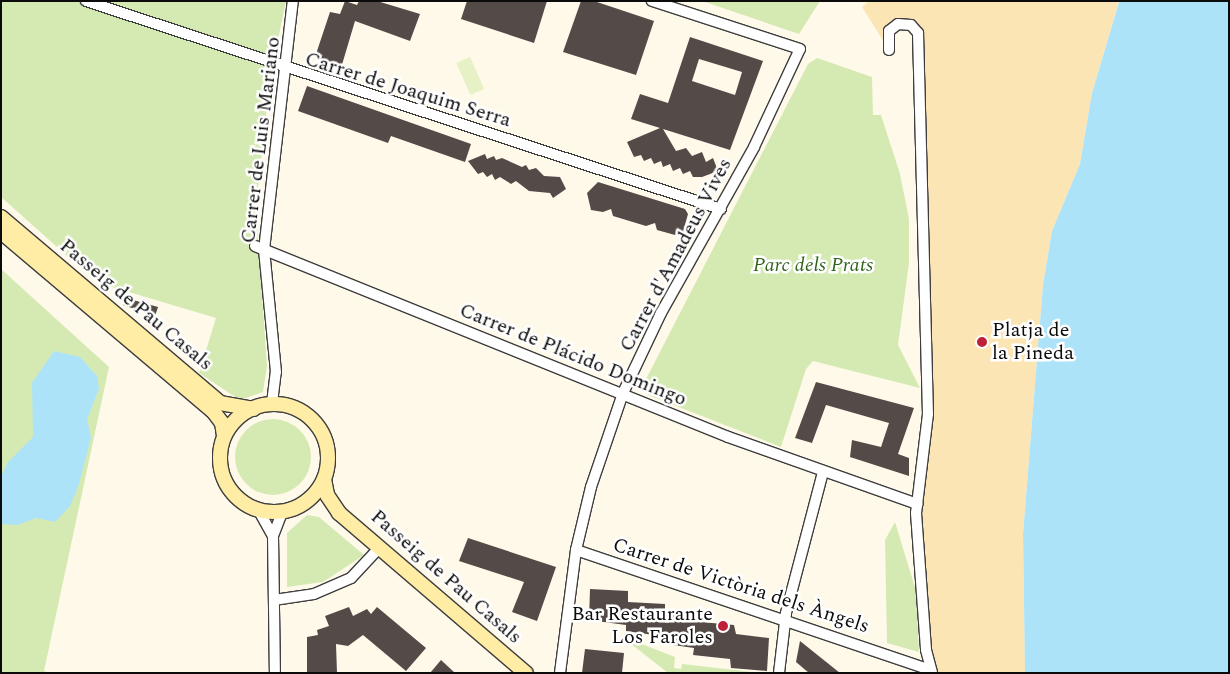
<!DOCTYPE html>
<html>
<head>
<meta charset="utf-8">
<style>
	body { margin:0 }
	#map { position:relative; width:1230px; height:674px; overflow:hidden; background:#fff9ea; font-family:Spectral,serif }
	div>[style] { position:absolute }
	.green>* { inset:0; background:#d5eab3 }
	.round { border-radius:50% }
	.sand>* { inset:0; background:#fce5b5 }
	.pitch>* { inset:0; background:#e6f1c5; transform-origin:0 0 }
	.water>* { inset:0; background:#ade3f8 }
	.building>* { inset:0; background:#544b48 }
	.roads { filter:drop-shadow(1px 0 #3e3e3e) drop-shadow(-1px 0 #3e3e3e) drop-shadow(0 1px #3e3e3e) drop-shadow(0 -1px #3e3e3e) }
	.street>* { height:10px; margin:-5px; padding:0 5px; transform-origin:5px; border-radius:5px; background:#fff }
	.secondary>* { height:14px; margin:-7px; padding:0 7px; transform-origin:7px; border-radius:7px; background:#ffeca5 }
	.secondary>.ring { margin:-7px; padding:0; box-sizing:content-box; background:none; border:14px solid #ffeca5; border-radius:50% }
	.dots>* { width:14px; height:14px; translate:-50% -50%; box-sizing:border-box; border:2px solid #fff; border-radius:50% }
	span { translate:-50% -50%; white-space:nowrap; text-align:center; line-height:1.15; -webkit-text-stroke:5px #fff; paint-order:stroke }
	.street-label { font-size:20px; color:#0b0b0b }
	.park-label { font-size:20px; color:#31641b; font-style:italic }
	.poi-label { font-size:20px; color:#0b0b0b }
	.left { translate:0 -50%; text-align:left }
	.right { translate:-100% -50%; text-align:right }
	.frame { position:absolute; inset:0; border:2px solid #0b0b0b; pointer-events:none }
</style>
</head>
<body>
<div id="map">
	<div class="green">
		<div style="clip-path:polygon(1px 1px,286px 1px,270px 78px,256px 208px,267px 366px,263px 392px,240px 400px,199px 373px,216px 318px,112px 287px,84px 271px,1px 197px)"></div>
		<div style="clip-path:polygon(702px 1px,820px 1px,799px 34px)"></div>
		<div style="clip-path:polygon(817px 58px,872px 77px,873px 115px,881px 115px,900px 174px,909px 219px,909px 263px,898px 345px,920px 388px,813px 361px,806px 369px,781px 447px,648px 395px,643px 385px,808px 64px)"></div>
		<div style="clip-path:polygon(1px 269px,109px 367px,44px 671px,49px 673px,1px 673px)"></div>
		<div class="round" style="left:235px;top:419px;width:76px;height:76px"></div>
		<div style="clip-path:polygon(307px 515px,319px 517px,364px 555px,323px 582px,287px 587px,287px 533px)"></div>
		<div style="clip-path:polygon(895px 522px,916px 591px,919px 652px,887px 643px,885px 540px)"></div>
		<div style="clip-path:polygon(621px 636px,675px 657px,674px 668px,681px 669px,682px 664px,761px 673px,668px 673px)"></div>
	</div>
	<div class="sand">
		<div style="clip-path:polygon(869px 1px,1119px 1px,1092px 93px,1080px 164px,1052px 231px,1043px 285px,1023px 534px,1025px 673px,932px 673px,916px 513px,928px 414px,918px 33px,911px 25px,889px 31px,889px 50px,862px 7px)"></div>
	</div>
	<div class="pitch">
		<div style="left:470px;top:57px;width:35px;height:15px;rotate:66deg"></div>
	</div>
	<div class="water">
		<div style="clip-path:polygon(1229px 1px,1229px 673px,1025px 673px,1023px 534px,1043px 285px,1052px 231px,1080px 164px,1092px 93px,1119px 2px)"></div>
		<div style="clip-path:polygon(54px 351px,80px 357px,97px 376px,99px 389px,87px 419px,91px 438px,78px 487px,70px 506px,55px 522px,36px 518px,18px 525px,1px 524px,1px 476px,8px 462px,33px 437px,32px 383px)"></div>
	</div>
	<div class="building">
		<div style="clip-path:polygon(345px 1px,357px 5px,359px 1px,377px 1px,420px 14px,410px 41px,355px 21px,341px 68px,315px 57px,330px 12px,340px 14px)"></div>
		<div style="clip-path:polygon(467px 1px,547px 1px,534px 43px,461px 19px)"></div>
		<div style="clip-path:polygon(581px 1px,594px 1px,654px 21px,636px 75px,563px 52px)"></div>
		<div style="clip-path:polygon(evenodd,690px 37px,763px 61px,730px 150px,663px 129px,676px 151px,686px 148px,692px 156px,702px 152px,706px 162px,713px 158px,718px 171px,702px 177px,693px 177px,690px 171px,683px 174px,680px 168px,673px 171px,670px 164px,663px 167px,661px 161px,654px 164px,651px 158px,644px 161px,641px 155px,634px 157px,627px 142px,660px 128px,631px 119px,640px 94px,668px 103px,690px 37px,699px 59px,742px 72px,735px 95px,692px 81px,699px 59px)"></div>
		<div style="clip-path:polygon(307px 86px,471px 144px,465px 162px,391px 136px,388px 143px,298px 111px)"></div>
		<div style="clip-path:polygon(485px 154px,487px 159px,494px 156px,496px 160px,502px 158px,522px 167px,526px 165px,529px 170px,536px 168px,544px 176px,560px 177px,566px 189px,553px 198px,550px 193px,529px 191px,516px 181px,511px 184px,500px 177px,495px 180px,492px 174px,487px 177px,483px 172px,478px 174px,468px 161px)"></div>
		<div style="clip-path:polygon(598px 182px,685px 209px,688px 214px,683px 232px,675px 235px,657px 230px,655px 223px,646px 226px,613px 216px,611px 209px,603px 212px,591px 210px,587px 193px)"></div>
		<div style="clip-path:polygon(126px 298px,158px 307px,155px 316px,123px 305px)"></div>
		<div style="clip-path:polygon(816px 382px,914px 408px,898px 454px,909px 458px,909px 476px,850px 457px,852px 440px,881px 447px,889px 423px,826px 405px,812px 443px,795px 438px)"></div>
		<div style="clip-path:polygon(468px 538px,556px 567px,537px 621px,512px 612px,524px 582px,459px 561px)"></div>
		<div style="clip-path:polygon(590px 589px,628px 591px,628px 602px,665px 604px,665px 613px,701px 614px,701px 622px,734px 625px,736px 634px,769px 638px,767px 671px,731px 668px,730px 659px,693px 655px,694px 648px,659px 643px,660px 636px,626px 631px,626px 625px,589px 620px)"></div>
		<div style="clip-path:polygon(349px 607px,353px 616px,367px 609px,371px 614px,377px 607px,426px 648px,406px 671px,363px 635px,348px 646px,336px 644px,337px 673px,307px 673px,307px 637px,318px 635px,317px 630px,329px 626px,325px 616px)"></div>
		<div style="clip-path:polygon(800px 641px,840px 673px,809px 673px,796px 662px)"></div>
		<div style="clip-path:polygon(585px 649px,624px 653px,622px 673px,582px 673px)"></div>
		<div style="clip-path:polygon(441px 660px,455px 673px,430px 673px)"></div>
	</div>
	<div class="roads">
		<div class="street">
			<div style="left:86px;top:1px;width:668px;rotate:18.14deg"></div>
			<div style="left:889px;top:50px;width:19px;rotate:-90deg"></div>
			<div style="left:889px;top:31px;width:11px;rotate:-38deg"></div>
			<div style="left:898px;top:24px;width:13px;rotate:4deg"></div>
			<div style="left:911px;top:25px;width:11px;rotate:49deg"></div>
			<div style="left:918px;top:33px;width:381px;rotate:88.5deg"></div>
			<div style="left:928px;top:414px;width:100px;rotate:96.9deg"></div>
			<div style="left:916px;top:513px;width:137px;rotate:85.8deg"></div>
			<div style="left:926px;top:650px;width:24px;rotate:75deg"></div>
			<div style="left:255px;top:246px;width:510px;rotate:21.99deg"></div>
			<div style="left:728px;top:437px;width:201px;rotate:19.5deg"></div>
			<div style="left:272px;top:403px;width:31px;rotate:-83deg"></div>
			<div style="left:276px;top:372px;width:123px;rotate:-95.6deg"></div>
			<div style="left:264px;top:250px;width:251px;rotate:-83.4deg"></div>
			<div style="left:259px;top:511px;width:29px;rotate:61deg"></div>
			<div style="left:273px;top:536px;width:26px;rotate:-69deg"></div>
			<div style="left:273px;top:536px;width:137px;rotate:89.2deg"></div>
			<div style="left:576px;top:550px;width:375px;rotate:18.7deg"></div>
			<div style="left:274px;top:600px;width:40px;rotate:-8.5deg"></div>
			<div style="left:314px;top:594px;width:40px;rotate:-23.4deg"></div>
			<div style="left:351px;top:578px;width:42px;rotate:-46.9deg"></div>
			<div style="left:560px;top:673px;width:124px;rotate:-82.6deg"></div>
			<div style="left:576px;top:550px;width:65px;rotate:-76.6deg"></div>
			<div style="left:591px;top:487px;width:99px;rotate:-71.2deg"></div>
			<div style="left:623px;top:393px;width:89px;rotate:-64.6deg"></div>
			<div style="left:661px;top:313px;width:190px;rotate:-60.7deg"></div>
			<div style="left:754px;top:147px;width:108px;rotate:-64.9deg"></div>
			<div style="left:800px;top:49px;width:156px;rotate:-162deg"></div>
			<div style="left:779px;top:673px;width:60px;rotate:-83.3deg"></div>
			<div style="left:786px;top:613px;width:146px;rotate:-75.3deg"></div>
		</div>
		<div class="secondary">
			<div style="left:1px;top:217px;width:287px;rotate:40.3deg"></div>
			<div style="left:220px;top:403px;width:34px;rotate:10deg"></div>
			<div style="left:1px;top:232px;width:277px;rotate:40.2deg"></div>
			<div style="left:213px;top:411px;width:15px;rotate:53deg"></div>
			<div style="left:222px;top:423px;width:13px;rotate:81deg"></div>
			<div class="ring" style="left:220px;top:404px;width:94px;height:94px"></div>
			<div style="left:324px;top:479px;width:16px;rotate:79deg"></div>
			<div style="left:327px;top:495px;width:22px;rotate:56deg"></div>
			<div style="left:339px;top:513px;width:246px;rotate:40.6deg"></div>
		</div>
	</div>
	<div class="dots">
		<div style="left:982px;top:342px;background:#be2137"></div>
		<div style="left:723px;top:626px;background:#be2137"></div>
	</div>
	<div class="street-label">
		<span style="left:408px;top:90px;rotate:17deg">Carrer de Joaquim Serra</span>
		<span style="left:261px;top:140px;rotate:-83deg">Carrer de Luis Mariano</span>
		<span style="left:676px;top:255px;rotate:-62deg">Carrer d'Amadeus Vives</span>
		<span style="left:136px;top:305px;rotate:40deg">Passeig de Pau Casals</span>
		<span style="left:573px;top:355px;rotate:22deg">Carrer de Plácido Domingo</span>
		<span style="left:446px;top:577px;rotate:41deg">Passeig de Pau Casals</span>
		<span style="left:741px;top:586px;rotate:18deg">Carrer de Victòria dels Àngels</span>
	</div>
	<div class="park-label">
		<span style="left:813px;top:265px">Parc dels Prats</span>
	</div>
	<div class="poi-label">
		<span class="left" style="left:992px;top:342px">Platja de<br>la Pineda</span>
		<span class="right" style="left:713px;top:626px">Bar Restaurante<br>Los Faroles</span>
	</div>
	<div class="frame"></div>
</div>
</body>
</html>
